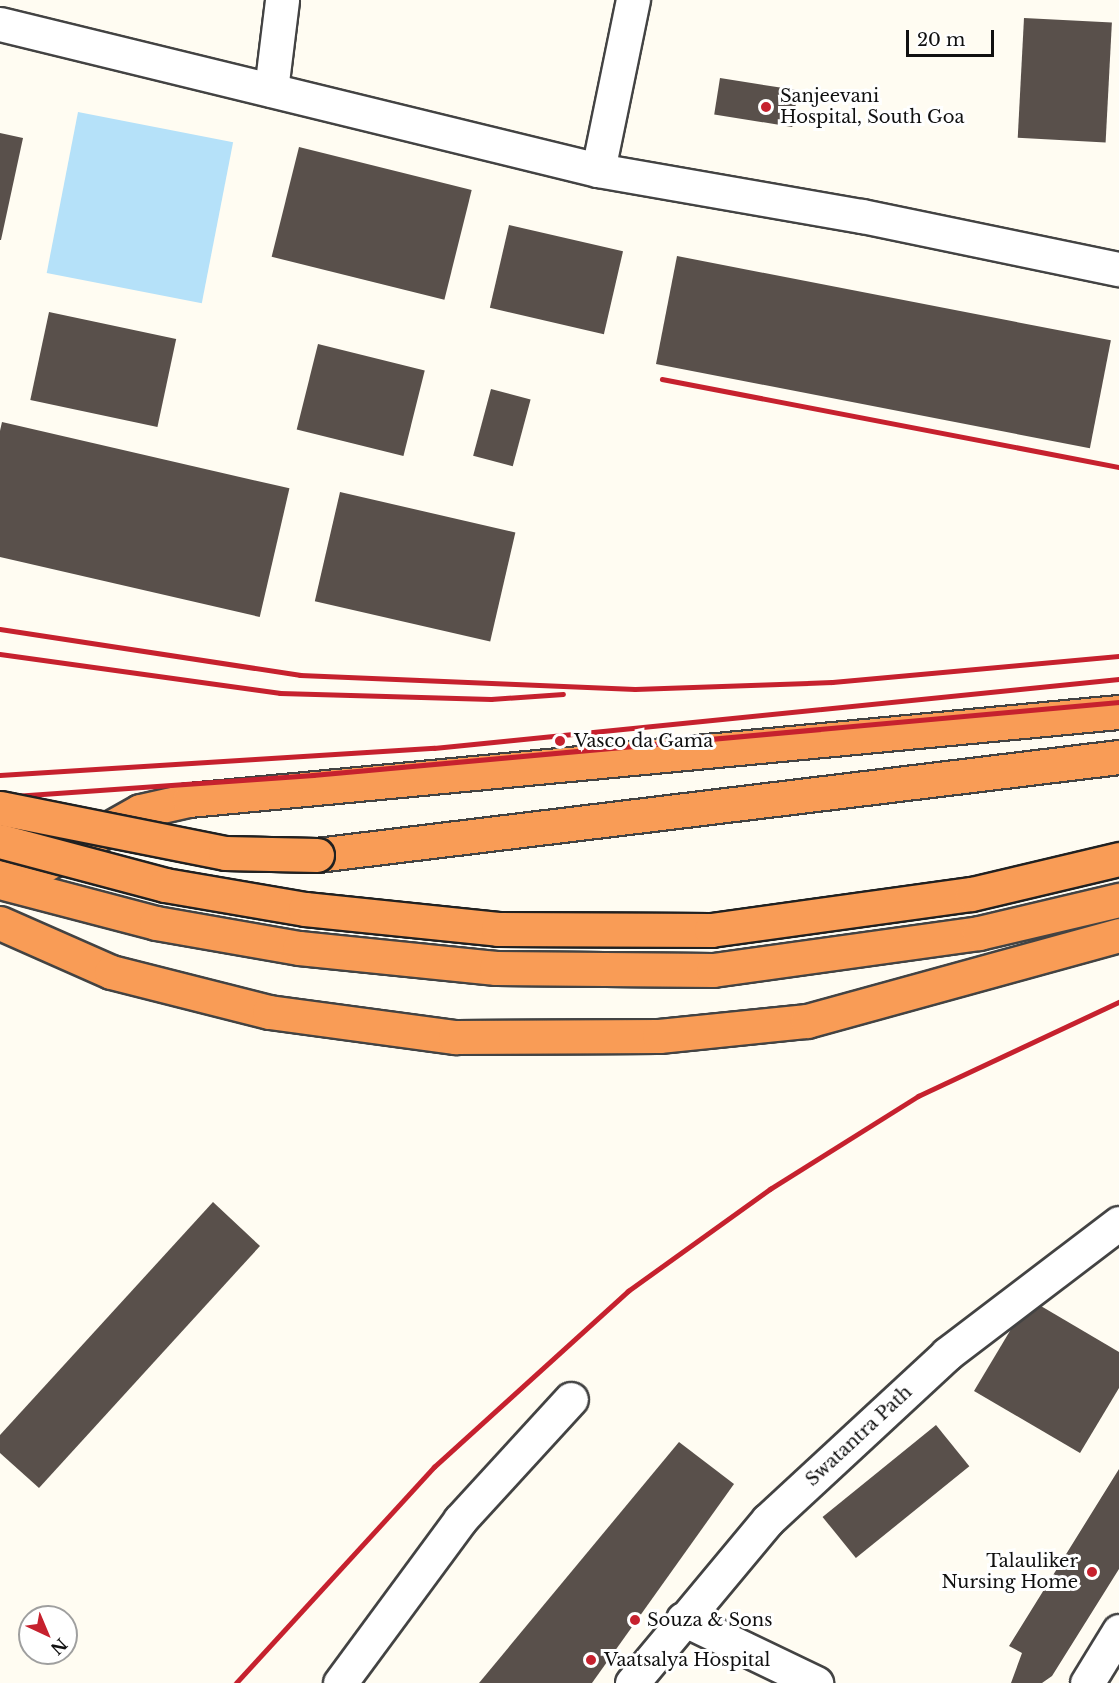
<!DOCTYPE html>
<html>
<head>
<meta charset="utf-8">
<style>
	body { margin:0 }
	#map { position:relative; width:1119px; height:1683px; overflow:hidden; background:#fffcf2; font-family:"Libre Baskerville",serif }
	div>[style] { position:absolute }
	.water>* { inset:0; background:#b5e1f9; transform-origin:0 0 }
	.building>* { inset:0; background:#59504b; transform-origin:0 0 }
	.roads { filter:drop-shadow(2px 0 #434343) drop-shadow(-2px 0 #434343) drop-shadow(0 2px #434343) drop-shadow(0 -2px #434343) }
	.minor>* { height:33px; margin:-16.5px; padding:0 16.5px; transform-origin:16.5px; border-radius:16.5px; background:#fff }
	.highway>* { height:33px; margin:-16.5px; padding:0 16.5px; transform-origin:16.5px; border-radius:16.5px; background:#f99c56 }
	.rail>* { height:4.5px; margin:-2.25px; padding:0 2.25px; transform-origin:2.25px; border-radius:2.25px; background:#c6212e }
	.bridges { filter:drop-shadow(2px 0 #212121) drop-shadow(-2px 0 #212121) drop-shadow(0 2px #212121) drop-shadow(0 -2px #212121) }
	.highway-bridge>* { height:33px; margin:-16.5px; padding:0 16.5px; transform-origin:16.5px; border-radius:16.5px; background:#f99c56 }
	.dots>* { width:16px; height:16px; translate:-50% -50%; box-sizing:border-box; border:3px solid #fff; border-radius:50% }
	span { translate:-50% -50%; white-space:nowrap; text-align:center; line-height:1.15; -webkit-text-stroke:6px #fff; paint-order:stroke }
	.poi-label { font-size:18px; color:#101010 }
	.left { translate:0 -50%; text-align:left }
	.right { translate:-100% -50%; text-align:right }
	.street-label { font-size:18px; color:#101010 }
	.north { position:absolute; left:18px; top:1605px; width:60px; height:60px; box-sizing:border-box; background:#fff; border:2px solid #9f9f9f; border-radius:50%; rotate:136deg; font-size:16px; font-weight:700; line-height:24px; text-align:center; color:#101010 }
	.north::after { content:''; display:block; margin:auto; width:21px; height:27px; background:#c6212e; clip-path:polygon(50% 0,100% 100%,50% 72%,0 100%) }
	.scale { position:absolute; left:906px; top:30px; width:88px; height:27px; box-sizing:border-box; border:3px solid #101010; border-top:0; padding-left:8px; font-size:18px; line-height:21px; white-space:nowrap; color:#101010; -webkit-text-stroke:4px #fff; paint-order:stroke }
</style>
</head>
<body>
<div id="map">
	<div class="water">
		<div style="left:78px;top:112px;width:158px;height:164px;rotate:11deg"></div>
	</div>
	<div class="building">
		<div style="left:1024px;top:18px;width:88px;height:120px;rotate:3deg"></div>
		<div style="left:720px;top:78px;width:79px;height:37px;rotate:9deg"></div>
		<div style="clip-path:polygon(0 133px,23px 138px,1px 240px,0 240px)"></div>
		<div style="left:299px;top:147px;width:178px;height:113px;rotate:14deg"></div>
		<div style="left:509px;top:225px;width:117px;height:85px;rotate:13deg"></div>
		<div style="left:677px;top:256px;width:442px;height:110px;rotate:11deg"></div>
		<div style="left:49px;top:312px;width:130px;height:90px;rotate:12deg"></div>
		<div style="left:318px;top:344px;width:110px;height:88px;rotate:14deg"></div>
		<div style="left:491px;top:389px;width:41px;height:69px;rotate:15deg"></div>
		<div style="left:2px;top:422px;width:295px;height:132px;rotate:13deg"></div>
		<div style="left:340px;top:492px;width:180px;height:112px;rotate:13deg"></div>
		<div style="clip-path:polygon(213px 1202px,260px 1246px,39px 1488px,0 1453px,0 1435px)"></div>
		<div style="clip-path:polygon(1029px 1299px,1119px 1352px,1119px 1388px,1080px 1453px,974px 1391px)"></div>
		<div style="left:936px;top:1425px;width:53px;height:146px;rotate:51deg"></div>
		<div style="clip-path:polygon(679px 1442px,734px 1484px,592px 1683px,479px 1683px)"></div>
		<div style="clip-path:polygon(1119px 1469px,1119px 1569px,1052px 1676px,1042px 1683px,1011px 1683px,1022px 1653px,1009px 1646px)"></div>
	</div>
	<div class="roads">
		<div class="minor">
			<div style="left:0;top:24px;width:616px;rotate:13.72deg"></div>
			<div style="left:598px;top:170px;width:268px;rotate:9.9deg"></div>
			<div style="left:862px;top:216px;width:262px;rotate:11.7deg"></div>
			<div style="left:271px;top:90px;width:91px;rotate:-83deg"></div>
			<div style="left:598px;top:170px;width:174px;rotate:-78.4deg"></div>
			<div style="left:683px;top:1619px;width:148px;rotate:25.7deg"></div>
			<div style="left:340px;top:1683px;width:202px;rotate:-53.6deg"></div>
			<div style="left:460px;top:1520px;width:164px;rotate:-47.5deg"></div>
			<div style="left:632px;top:1683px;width:212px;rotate:-50.2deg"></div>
			<div style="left:768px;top:1520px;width:244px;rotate:-42.8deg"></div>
			<div style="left:947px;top:1354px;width:216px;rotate:-37.3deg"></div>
			<div style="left:1087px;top:1683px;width:61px;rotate:-58.4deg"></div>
		</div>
		<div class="highway">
			<div style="left:317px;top:855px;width:808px;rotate:-6.97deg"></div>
			<div style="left:0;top:867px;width:37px;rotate:3deg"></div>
			<div style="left:37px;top:869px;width:118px;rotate:-29.4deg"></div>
			<div style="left:140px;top:811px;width:50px;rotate:-12.7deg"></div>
			<div style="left:189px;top:800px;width:934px;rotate:-5.41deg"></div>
			<div style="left:0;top:882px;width:161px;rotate:14.7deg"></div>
			<div style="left:156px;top:923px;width:145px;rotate:9.9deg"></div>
			<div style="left:299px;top:948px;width:198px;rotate:5.8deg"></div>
			<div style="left:496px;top:968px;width:217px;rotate:0.5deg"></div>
			<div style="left:713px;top:970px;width:269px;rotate:-7.9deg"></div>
			<div style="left:979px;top:933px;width:144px;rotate:-13.3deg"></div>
			<div style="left:0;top:923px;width:121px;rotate:23.8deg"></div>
			<div style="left:111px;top:972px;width:163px;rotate:14.2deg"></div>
			<div style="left:269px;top:1012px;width:188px;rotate:7.7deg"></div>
			<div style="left:455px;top:1037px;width:204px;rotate:-0.3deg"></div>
			<div style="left:659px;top:1036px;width:149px;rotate:-5.8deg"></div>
			<div style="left:807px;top:1021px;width:324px;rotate:-15.4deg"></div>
		</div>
	</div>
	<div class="rail">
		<div style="left:662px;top:379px;width:465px;rotate:10.9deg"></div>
		<div style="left:0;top:629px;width:304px;rotate:8.7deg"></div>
		<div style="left:300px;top:675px;width:335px;rotate:2.4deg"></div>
		<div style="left:635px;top:689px;width:197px;rotate:-2deg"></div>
		<div style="left:832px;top:682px;width:288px;rotate:-5.2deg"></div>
		<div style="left:0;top:654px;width:283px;rotate:7.9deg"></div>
		<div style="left:280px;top:693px;width:211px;rotate:1.6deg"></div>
		<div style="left:491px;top:699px;width:72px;rotate:-4deg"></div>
		<div style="left:0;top:775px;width:435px;rotate:-3.6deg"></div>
		<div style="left:434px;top:748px;width:688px;rotate:-5.75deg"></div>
		<div style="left:0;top:797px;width:314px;rotate:-4deg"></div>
		<div style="left:313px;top:775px;width:809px;rotate:-5.18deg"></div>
		<div style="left:236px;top:1683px;width:293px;rotate:-47.5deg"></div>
		<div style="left:434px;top:1467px;width:262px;rotate:-42.2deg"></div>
		<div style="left:628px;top:1291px;width:175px;rotate:-35.7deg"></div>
		<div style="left:770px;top:1189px;width:175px;rotate:-32.1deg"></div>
		<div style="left:918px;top:1096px;width:222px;rotate:-25.1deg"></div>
	</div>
	<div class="bridges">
		<div class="highway-bridge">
			<div style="left:0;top:808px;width:229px;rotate:11.3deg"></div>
			<div style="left:225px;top:853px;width:92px;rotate:1.2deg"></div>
			<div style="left:0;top:841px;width:171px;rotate:14.9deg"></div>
			<div style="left:165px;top:885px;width:142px;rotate:9.7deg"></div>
			<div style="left:305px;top:909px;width:194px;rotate:5.9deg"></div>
			<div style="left:498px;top:929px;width:213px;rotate:0.3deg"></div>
			<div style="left:711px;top:930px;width:263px;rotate:-7.9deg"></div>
			<div style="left:972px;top:894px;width:151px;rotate:-13.4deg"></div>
		</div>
	</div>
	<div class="dots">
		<div style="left:766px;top:107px;background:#c6212e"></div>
		<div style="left:560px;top:741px;background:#c6212e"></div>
		<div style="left:1092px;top:1572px;background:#c6212e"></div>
		<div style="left:635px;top:1620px;background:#c6212e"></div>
		<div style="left:591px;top:1660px;background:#c6212e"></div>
	</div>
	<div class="poi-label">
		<span class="left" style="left:780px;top:107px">Sanjeevani<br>Hospital, South Goa</span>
		<span class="left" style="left:574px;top:741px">Vasco da Gama</span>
		<span class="right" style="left:1078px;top:1572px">Talauliker<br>Nursing Home</span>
		<span class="left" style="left:647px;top:1620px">Souza &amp; Sons</span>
		<span class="left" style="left:604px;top:1660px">Vaatsalya Hospital</span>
	</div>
	<div class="street-label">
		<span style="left:859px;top:1436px;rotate:-43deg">Swatantra Path</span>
	</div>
	<div class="north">N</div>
	<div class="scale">20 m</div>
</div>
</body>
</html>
